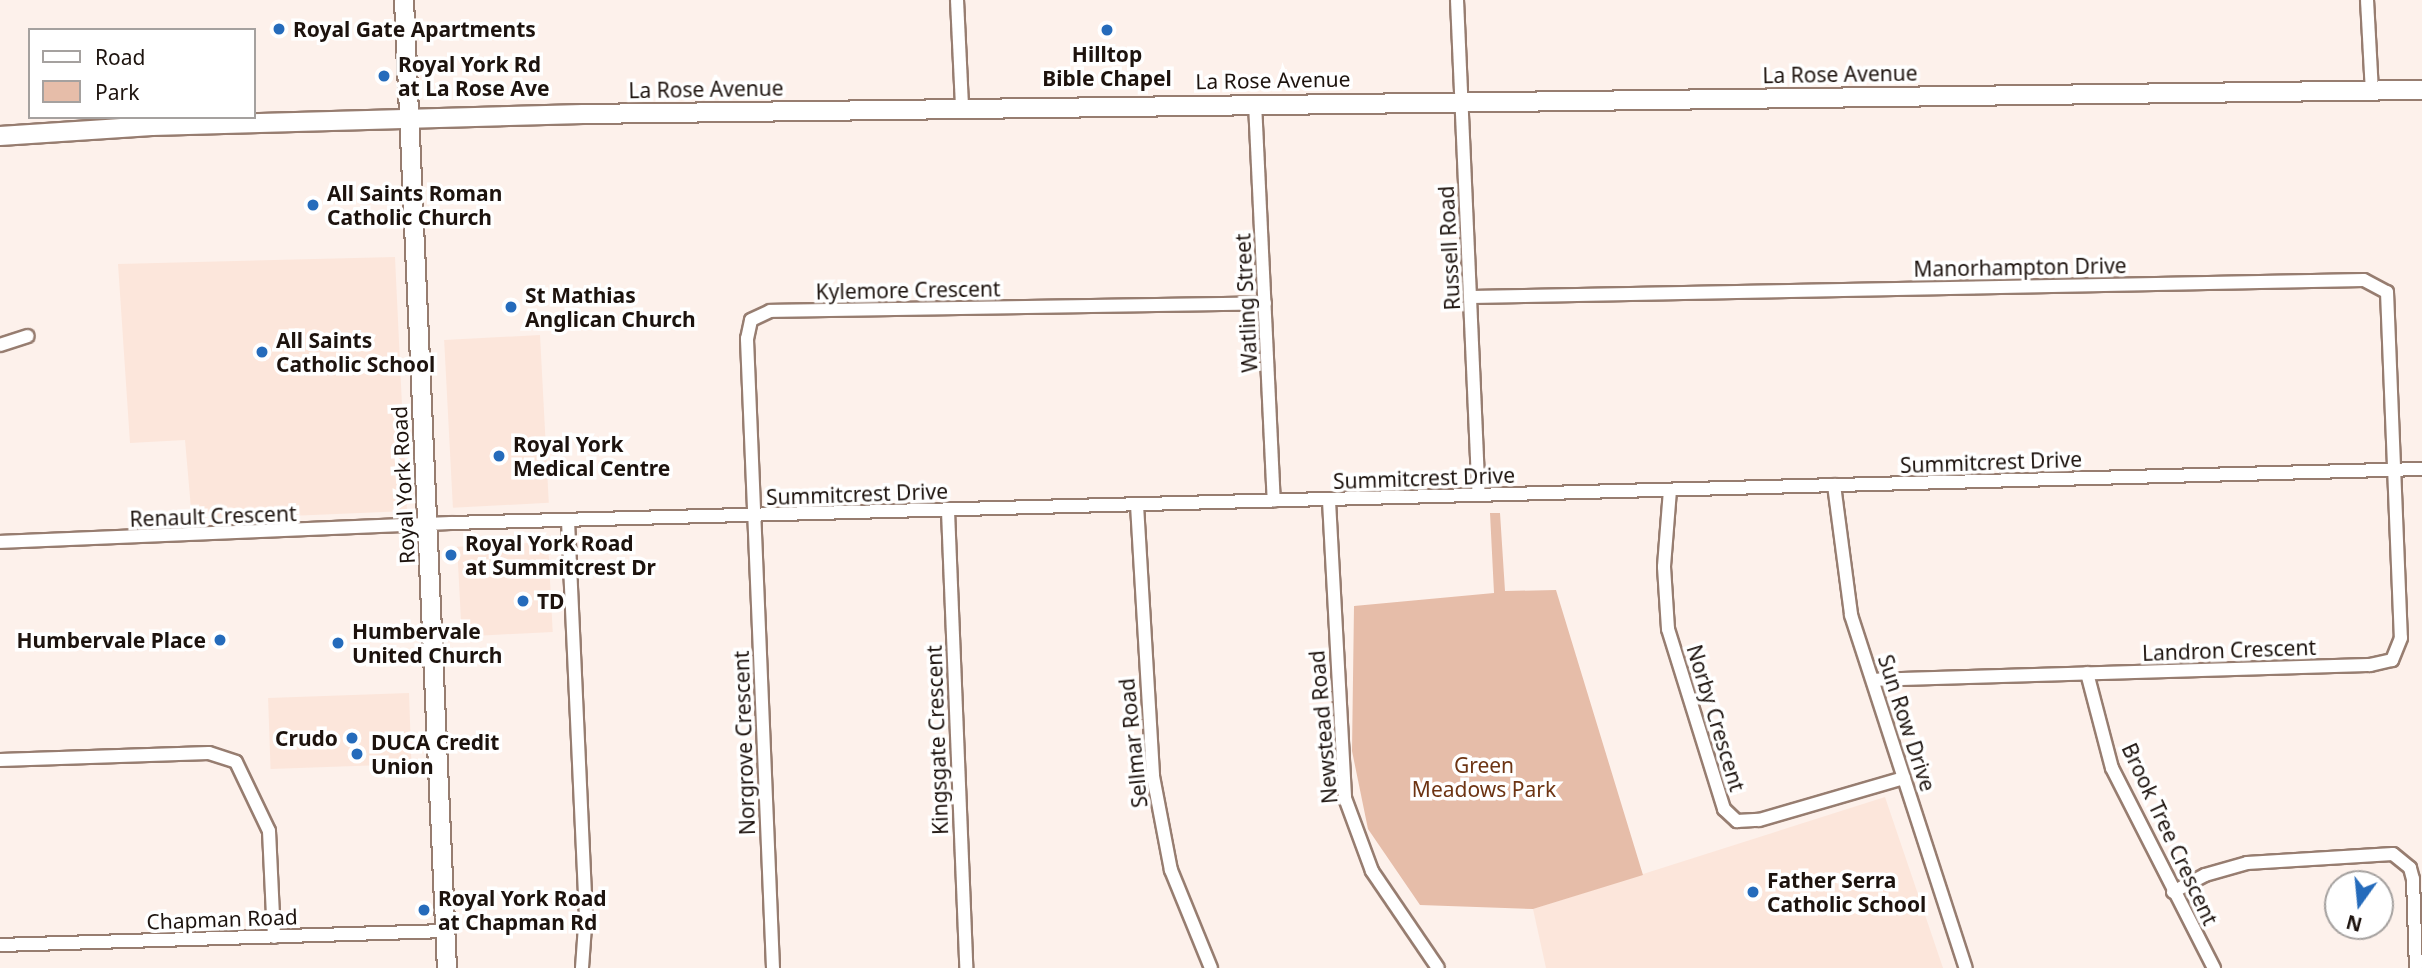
<!DOCTYPE html>
<html>
<head>
<meta charset="utf-8">
<style>
	body { margin:0 }
	#map { position:relative; width:2422px; height:968px; overflow:hidden; background:#fdf1eb; font-family:"Noto Sans",sans-serif }
	div>[style] { position:absolute }
	.built>* { inset:0; background:#fce6db; transform-origin:0 0 }
	.green>* { inset:0; background:#e6bda9 }
	.roads { filter:drop-shadow(2px 0 #977d70) drop-shadow(-2px 0 #977d70) drop-shadow(0 2px #977d70) drop-shadow(0 -2px #977d70) }
	.street>* { height:12px; margin:-6px; padding:0 6px; transform-origin:6px; border-radius:6px; background:#fff }
	.secondary>* { height:18px; margin:-9px; padding:0 9px; transform-origin:9px; border-radius:9px; background:#fff }
	.dots>* { width:19px; height:19px; translate:-50% -50%; box-sizing:border-box; border:4px solid #fff; border-radius:50% }
	span { translate:-50% -50%; white-space:nowrap; text-align:center; line-height:1.15; -webkit-text-stroke:7px #fff; paint-order:stroke }
	.poi-label { font-size:21px; color:#1d130e; font-weight:700 }
	.left { translate:0 -50%; text-align:left }
	.right { translate:-100% -50%; text-align:right }
	.street-label { font-size:21px; color:#1d130e }
	.park-label { font-size:21px; color:#6d3413 }
	.legend { position:absolute; left:28px; top:28px; width:228px; height:91px; box-sizing:border-box; background:#fff; border:2px solid #a5a19f; margin:0; padding:9px 12px; list-style:none; font-size:21px; color:#1d130e }
	.legend li { display:flex; align-items:center; gap:14px; height:35px }
	.legend b { width:35px; border:2px solid #a5a19f }
	.north { position:absolute; left:2324px; top:870px; width:70px; height:70px; box-sizing:border-box; background:#fff; border:2px solid #a5a19f; border-radius:50%; rotate:195deg; font-size:19px; font-weight:700; line-height:28px; text-align:center; color:#1d130e }
	.north::after { content:''; display:block; margin:auto; width:24px; height:32px; background:#256bbb; clip-path:polygon(50% 0,100% 100%,50% 72%,0 100%) }
</style>
</head>
<body>
<div id="map">
	<div class="built">
		<div style="clip-path:polygon(395px 257px,407px 511px,192px 520px,185px 440px,130px 443px,118px 264px)"></div>
		<div style="left:540px;top:335px;width:168px;height:96px;rotate:87deg"></div>
		<div style="left:548px;top:542px;width:90px;height:91px;rotate:87deg"></div>
		<div style="left:409px;top:693px;width:71px;height:141px;rotate:88deg"></div>
		<div style="clip-path:polygon(1885px 797px,1943px 968px,1546px 968px,1533px 909px)"></div>
	</div>
	<div class="green">
		<div style="clip-path:polygon(1490px 513px,1500px 513px,1505px 591px,1556px 590px,1643px 875px,1533px 909px,1420px 905px,1368px 829px,1352px 751px,1354px 606px,1494px 593px)"></div>
	</div>
	<div class="roads">
		<div class="street">
			<div style="left:957px;top:0;width:107px;rotate:87.3deg"></div>
			<div style="left:1457px;top:0;width:495px;rotate:87.5deg"></div>
			<div style="left:2367px;top:0;width:91px;rotate:86.9deg"></div>
			<div style="left:1255px;top:103px;width:398px;rotate:87.3deg"></div>
			<div style="left:1471px;top:297px;width:893px;rotate:-1.09deg"></div>
			<div style="left:2364px;top:280px;width:26px;rotate:28deg"></div>
			<div style="left:2387px;top:292px;width:346px;rotate:87.7deg"></div>
			<div style="left:2401px;top:638px;width:24px;rotate:112deg"></div>
			<div style="left:2392px;top:660px;width:23px;rotate:167deg"></div>
			<div style="left:2370px;top:665px;width:496px;rotate:178.3deg"></div>
			<div style="left:0;top:345px;width:29px;rotate:-18deg"></div>
			<div style="left:1834px;top:485px;width:131px;rotate:82.5deg"></div>
			<div style="left:1851px;top:615px;width:371px;rotate:72deg"></div>
			<div style="left:1670px;top:490px;width:77px;rotate:94.5deg"></div>
			<div style="left:1664px;top:567px;width:62px;rotate:86.3deg"></div>
			<div style="left:1668px;top:629px;width:189px;rotate:72.7deg"></div>
			<div style="left:1724px;top:809px;width:18px;rotate:43deg"></div>
			<div style="left:1737px;top:821px;width:22px;rotate:-3deg"></div>
			<div style="left:1759px;top:820px;width:151px;rotate:-16.2deg"></div>
			<div style="left:1329px;top:501px;width:297px;rotate:86.9deg"></div>
			<div style="left:1345px;top:798px;width:78px;rotate:69.7deg"></div>
			<div style="left:1372px;top:871px;width:117px;rotate:55.8deg"></div>
			<div style="left:1137px;top:505px;width:271px;rotate:86.6deg"></div>
			<div style="left:1153px;top:776px;width:96px;rotate:79.2deg"></div>
			<div style="left:1171px;top:870px;width:106px;rotate:67.8deg"></div>
			<div style="left:948px;top:511px;width:457px;rotate:87.7deg"></div>
			<div style="left:568px;top:521px;width:391px;rotate:87.4deg"></div>
			<div style="left:586px;top:912px;width:56px;rotate:94.1deg"></div>
			<div style="left:0;top:542px;width:451px;rotate:-2.4deg"></div>
			<div style="left:451px;top:523px;width:1972px;rotate:-1.57deg"></div>
			<div style="left:2087px;top:673px;width:98px;rotate:75.3deg"></div>
			<div style="left:2112px;top:768px;width:225px;rotate:63deg"></div>
			<div style="left:0;top:760px;width:209px;rotate:-1.9deg"></div>
			<div style="left:209px;top:753px;width:28px;rotate:18deg"></div>
			<div style="left:236px;top:762px;width:76px;rotate:64.4deg"></div>
			<div style="left:269px;top:831px;width:106px;rotate:87.3deg"></div>
			<div style="left:2173px;top:892px;width:36px;rotate:-28deg"></div>
			<div style="left:2205px;top:875px;width:44px;rotate:-15.9deg"></div>
			<div style="left:2247px;top:863px;width:146px;rotate:-3.5deg"></div>
			<div style="left:2393px;top:854px;width:22px;rotate:39deg"></div>
			<div style="left:2410px;top:868px;width:11px;rotate:75deg"></div>
			<div style="left:2413px;top:879px;width:89px;rotate:88.1deg"></div>
			<div style="left:0;top:945px;width:445px;rotate:-1.8deg"></div>
			<div style="left:773px;top:968px;width:630px;rotate:-92.37deg"></div>
			<div style="left:747px;top:339px;width:19px;rotate:-78deg"></div>
			<div style="left:751px;top:320px;width:21px;rotate:-25deg"></div>
			<div style="left:770px;top:311px;width:495px;rotate:-0.9deg"></div>
		</div>
		<div class="secondary">
			<div style="left:404px;top:0;width:969px;rotate:87.46deg"></div>
			<div style="left:0;top:136px;width:152px;rotate:-3.8deg"></div>
			<div style="left:152px;top:126px;width:431px;rotate:-1.6deg"></div>
			<div style="left:583px;top:114px;width:1839px;rotate:-0.75deg"></div>
		</div>
	</div>
	<div class="dots">
		<div style="left:279px;top:29px;background:#256bbb"></div>
		<div style="left:1107px;top:30px;background:#256bbb"></div>
		<div style="left:384px;top:76px;background:#256bbb"></div>
		<div style="left:313px;top:205px;background:#256bbb"></div>
		<div style="left:511px;top:307px;background:#256bbb"></div>
		<div style="left:262px;top:352px;background:#256bbb"></div>
		<div style="left:499px;top:456px;background:#256bbb"></div>
		<div style="left:451px;top:555px;background:#256bbb"></div>
		<div style="left:523px;top:601px;background:#256bbb"></div>
		<div style="left:220px;top:640px;background:#256bbb"></div>
		<div style="left:338px;top:643px;background:#256bbb"></div>
		<div style="left:352px;top:738px;background:#256bbb"></div>
		<div style="left:357px;top:754px;background:#256bbb"></div>
		<div style="left:1753px;top:892px;background:#256bbb"></div>
		<div style="left:424px;top:910px;background:#256bbb"></div>
	</div>
	<div class="poi-label">
		<span class="left" style="left:293px;top:29px">Royal Gate Apartments</span>
		<span style="left:1107px;top:66px">Hilltop<br>Bible Chapel</span>
		<span class="left" style="left:398px;top:76px">Royal York Rd<br>at La Rose Ave</span>
		<span class="left" style="left:327px;top:205px">All Saints Roman<br>Catholic Church</span>
		<span class="left" style="left:525px;top:307px">St Mathias<br>Anglican Church</span>
		<span class="left" style="left:276px;top:352px">All Saints<br>Catholic School</span>
		<span class="left" style="left:513px;top:456px">Royal York<br>Medical Centre</span>
		<span class="left" style="left:465px;top:555px">Royal York Road<br>at Summitcrest Dr</span>
		<span class="left" style="left:537px;top:601px">TD</span>
		<span class="left" style="left:352px;top:643px">Humbervale<br>United Church</span>
		<span class="right" style="left:206px;top:640px">Humbervale Place</span>
		<span class="right" style="left:338px;top:738px">Crudo</span>
		<span class="left" style="left:371px;top:754px">DUCA Credit<br>Union</span>
		<span class="left" style="left:1767px;top:892px">Father Serra<br>Catholic School</span>
		<span class="left" style="left:438px;top:910px">Royal York Road<br>at Chapman Rd</span>
	</div>
	<div class="street-label">
		<span style="left:1840px;top:74px;rotate:-1deg">La Rose Avenue</span>
		<span style="left:1273px;top:80px;rotate:-1deg">La Rose Avenue</span>
		<span style="left:706px;top:89px;rotate:-1deg">La Rose Avenue</span>
		<span style="left:1449px;top:248px;rotate:-93deg">Russell Road</span>
		<span style="left:2020px;top:267px;rotate:-1deg">Manorhampton Drive</span>
		<span style="left:908px;top:290px;rotate:-1deg">Kylemore Crescent</span>
		<span style="left:1246px;top:303px;rotate:-93deg">Watling Street</span>
		<span style="left:1991px;top:462px;rotate:-2deg">Summitcrest Drive</span>
		<span style="left:1424px;top:478px;rotate:-2deg">Summitcrest Drive</span>
		<span style="left:403px;top:485px;rotate:-93deg">Royal York Road</span>
		<span style="left:857px;top:494px;rotate:-2deg">Summitcrest Drive</span>
		<span style="left:213px;top:516px;rotate:-2deg">Renault Crescent</span>
		<span style="left:2229px;top:650px;rotate:-2deg">Landron Crescent</span>
		<span style="left:1716px;top:718px;rotate:73deg">Norby Crescent</span>
		<span style="left:1907px;top:723px;rotate:72deg">Sun Row Drive</span>
		<span style="left:1323px;top:727px;rotate:-95deg">Newstead Road</span>
		<span style="left:937px;top:740px;rotate:-92deg">Kingsgate Crescent</span>
		<span style="left:744px;top:743px;rotate:-92deg">Norgrove Crescent</span>
		<span style="left:1133px;top:743px;rotate:-96deg">Sellmar Road</span>
		<span style="left:2170px;top:834px;rotate:65deg">Brook Tree Crescent</span>
		<span style="left:222px;top:919px;rotate:-2deg">Chapman Road</span>
	</div>
	<div class="park-label">
		<span style="left:1484px;top:777px">Green<br>Meadows Park</span>
	</div>
	<ul class="legend">
	<li><b style="height:9px;background:#fff"></b>Road</li>
	<li><b style="height:19px;background:#e6bda9"></b>Park</li>
	</ul>
	<div class="north">N</div>
</div>
</body>
</html>
